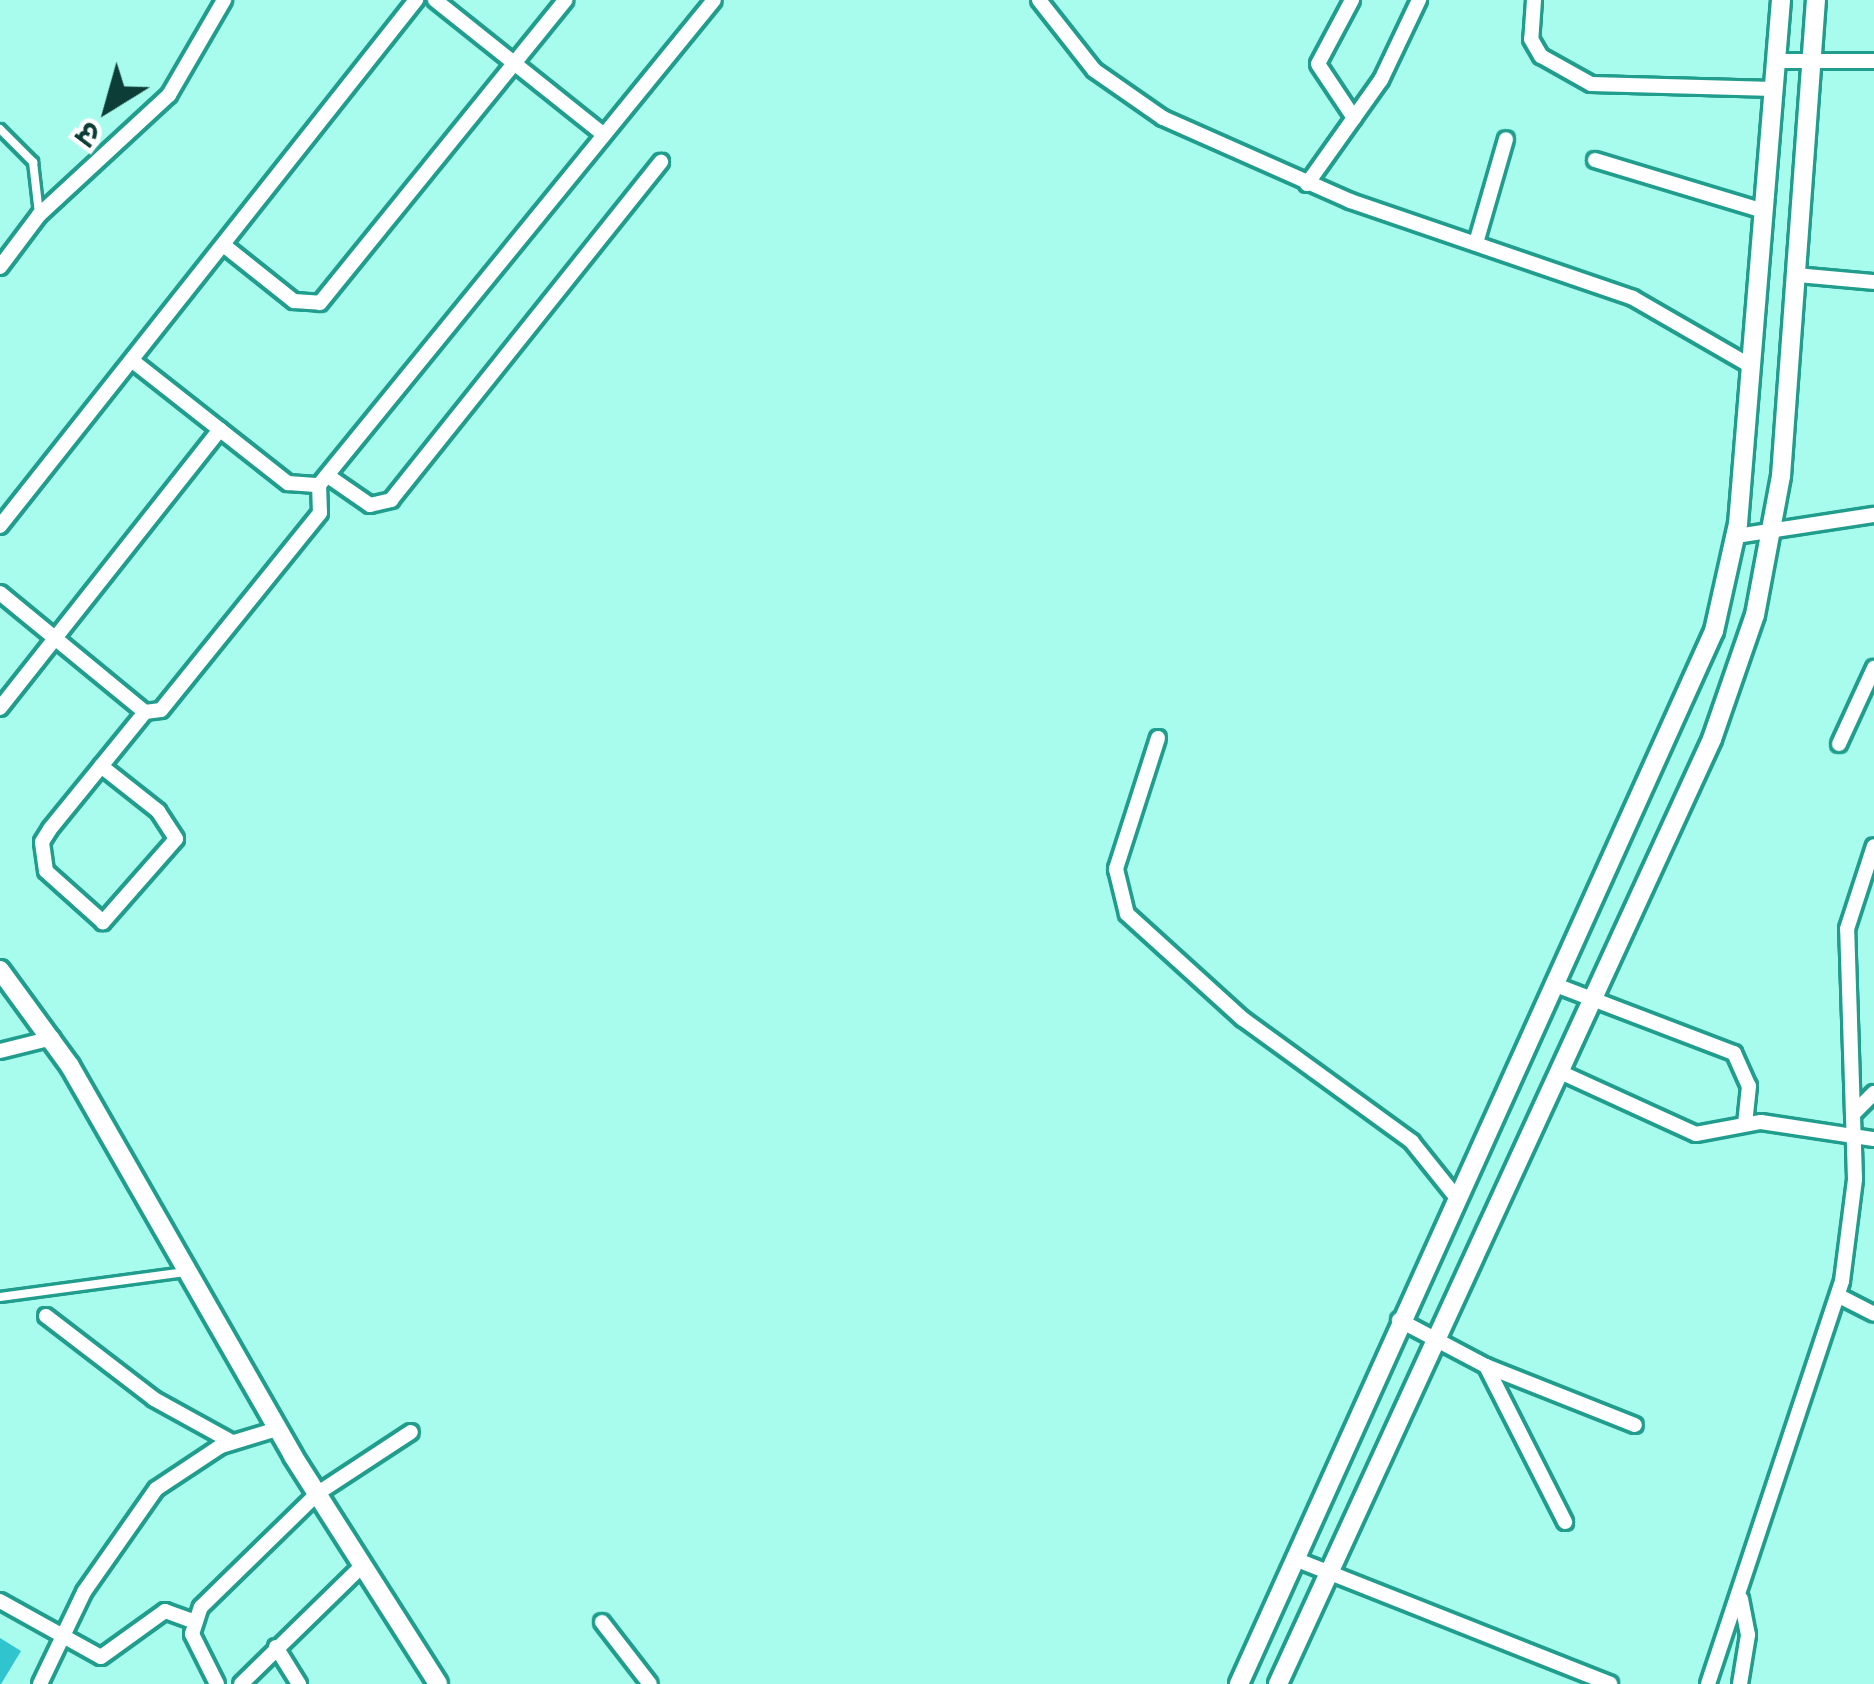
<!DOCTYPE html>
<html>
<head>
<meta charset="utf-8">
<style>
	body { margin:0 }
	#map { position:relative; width:1874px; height:1684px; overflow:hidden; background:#a8fced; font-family:"Playfair Display","Noto Sans Devanagari",serif }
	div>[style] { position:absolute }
	.building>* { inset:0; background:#2fc4ce }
	.roads { filter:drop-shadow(3px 0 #209d8d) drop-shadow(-3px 0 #209d8d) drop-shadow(0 3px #209d8d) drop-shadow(0 -3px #209d8d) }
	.service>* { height:8px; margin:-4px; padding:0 4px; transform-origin:4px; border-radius:4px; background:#fff }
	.minor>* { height:14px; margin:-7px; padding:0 7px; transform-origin:7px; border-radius:7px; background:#fff }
	.tertiary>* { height:18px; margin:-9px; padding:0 9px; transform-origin:9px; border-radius:9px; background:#fff }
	span { translate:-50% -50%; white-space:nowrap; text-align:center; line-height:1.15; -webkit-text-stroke:9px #fff; paint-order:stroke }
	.north { position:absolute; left:48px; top:48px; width:120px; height:120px; -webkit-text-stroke:9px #fff; paint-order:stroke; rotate:217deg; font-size:33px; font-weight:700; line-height:48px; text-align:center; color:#0c3e37 }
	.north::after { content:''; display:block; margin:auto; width:42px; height:54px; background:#0c3e37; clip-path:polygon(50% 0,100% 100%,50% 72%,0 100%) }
</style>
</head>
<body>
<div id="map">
	<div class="building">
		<div style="clip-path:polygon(0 1638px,21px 1651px,1px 1684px,0 1684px)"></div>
	</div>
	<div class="roads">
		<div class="service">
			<div style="left:0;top:129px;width:47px;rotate:45deg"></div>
			<div style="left:33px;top:162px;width:52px;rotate:83.4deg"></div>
			<div style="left:0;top:1297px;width:187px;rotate:-7.7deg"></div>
		</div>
		<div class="minor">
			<div style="left:435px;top:0;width:216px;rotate:38.6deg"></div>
			<div style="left:1039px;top:0;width:89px;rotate:51.8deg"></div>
			<div style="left:1094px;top:70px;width:84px;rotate:34.8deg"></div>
			<div style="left:1163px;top:118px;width:205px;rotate:23.9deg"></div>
			<div style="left:1350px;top:201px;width:299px;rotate:18.9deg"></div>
			<div style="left:1633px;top:298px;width:136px;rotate:30deg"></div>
			<div style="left:1352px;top:0;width:72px;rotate:118deg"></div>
			<div style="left:1318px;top:64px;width:65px;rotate:56.3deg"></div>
			<div style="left:1534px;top:0;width:39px;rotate:94deg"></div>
			<div style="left:1531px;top:39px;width:20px;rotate:60deg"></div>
			<div style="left:1541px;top:56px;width:57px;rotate:29.2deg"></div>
			<div style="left:1591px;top:84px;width:183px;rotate:1.6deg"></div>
			<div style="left:1776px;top:61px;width:98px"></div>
			<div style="left:1595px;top:160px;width:177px;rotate:16.8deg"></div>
			<div style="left:1307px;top:184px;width:128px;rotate:-54.6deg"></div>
			<div style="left:1381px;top:80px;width:89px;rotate:-64.6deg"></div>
			<div style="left:1476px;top:243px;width:108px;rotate:-73.9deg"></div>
			<div style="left:226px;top:247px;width:87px;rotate:38.5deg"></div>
			<div style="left:294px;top:301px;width:26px;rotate:4deg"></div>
			<div style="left:320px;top:303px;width:390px;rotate:-51deg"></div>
			<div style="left:0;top:267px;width:65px;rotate:-53.1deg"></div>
			<div style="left:39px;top:215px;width:177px;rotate:-42.7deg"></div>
			<div style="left:169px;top:95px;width:110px;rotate:-59.9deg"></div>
			<div style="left:1797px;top:275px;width:77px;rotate:5.2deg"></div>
			<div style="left:134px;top:362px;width:196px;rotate:38.2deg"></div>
			<div style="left:288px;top:483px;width:31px;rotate:4deg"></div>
			<div style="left:319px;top:485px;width:625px;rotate:-50.84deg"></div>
			<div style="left:328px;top:476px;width:51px;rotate:34.6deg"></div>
			<div style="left:370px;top:505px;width:22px;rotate:-13deg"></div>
			<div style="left:391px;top:500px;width:433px;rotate:-51.4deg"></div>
			<div style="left:0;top:526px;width:671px;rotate:-51.66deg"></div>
			<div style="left:1736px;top:536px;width:140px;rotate:-8.7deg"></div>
			<div style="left:0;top:593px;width:188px;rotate:39.4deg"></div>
			<div style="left:145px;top:712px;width:16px;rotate:-7deg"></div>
			<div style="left:161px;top:710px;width:253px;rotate:-51.1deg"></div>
			<div style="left:320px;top:513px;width:28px;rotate:-92deg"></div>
			<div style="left:0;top:708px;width:355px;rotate:-51.7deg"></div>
			<div style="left:1158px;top:738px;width:138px;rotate:107.8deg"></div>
			<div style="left:1116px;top:869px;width:46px;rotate:76.3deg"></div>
			<div style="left:1127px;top:914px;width:156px;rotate:42.2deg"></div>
			<div style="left:1243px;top:1019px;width:209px;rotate:36deg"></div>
			<div style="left:1412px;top:1142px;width:70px;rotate:51.3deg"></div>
			<div style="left:1839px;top:744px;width:84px;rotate:-65.3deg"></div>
			<div style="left:101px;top:766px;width:73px;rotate:38.3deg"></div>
			<div style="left:158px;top:811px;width:33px;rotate:57deg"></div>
			<div style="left:176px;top:839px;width:111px;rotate:131.3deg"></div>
			<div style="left:103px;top:922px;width:76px;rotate:-138.2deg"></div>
			<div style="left:46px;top:871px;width:29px;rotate:-98deg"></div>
			<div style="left:42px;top:842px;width:15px;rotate:-58deg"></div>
			<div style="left:50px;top:829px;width:151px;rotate:-50.9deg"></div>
			<div style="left:1553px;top:984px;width:194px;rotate:20.9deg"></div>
			<div style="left:1734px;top:1053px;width:36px;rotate:66deg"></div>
			<div style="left:1749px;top:1086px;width:36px;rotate:96deg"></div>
			<div style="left:0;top:1051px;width:54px;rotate:-14deg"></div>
			<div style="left:1560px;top:1072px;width:149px;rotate:24.5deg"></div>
			<div style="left:1696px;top:1134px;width:66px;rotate:-10.5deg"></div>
			<div style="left:1761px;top:1122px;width:114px;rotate:8.6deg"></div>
			<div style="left:1853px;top:1114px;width:30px;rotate:-45deg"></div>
			<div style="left:1839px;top:1296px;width:39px;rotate:27deg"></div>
			<div style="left:46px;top:1316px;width:136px;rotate:37.5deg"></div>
			<div style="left:154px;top:1399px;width:89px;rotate:28.9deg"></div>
			<div style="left:1399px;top:1320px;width:98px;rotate:27.9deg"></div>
			<div style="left:1486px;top:1366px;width:175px;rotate:63.1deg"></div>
			<div style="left:1486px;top:1366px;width:160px;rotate:21.6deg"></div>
			<div style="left:1295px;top:1559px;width:339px;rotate:21.6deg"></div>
			<div style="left:0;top:1601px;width:115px;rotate:29deg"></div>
			<div style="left:101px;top:1657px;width:79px;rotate:-35.7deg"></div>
			<div style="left:165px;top:1611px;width:29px;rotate:20deg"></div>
			<div style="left:602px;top:1622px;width:78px;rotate:52.3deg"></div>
			<div style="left:276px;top:1647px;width:44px;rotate:58.1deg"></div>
			<div style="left:40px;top:1684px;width:102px;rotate:-64.4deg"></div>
			<div style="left:84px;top:1592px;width:126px;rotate:-55deg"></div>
			<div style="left:156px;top:1489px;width:78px;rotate:-33.5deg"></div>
			<div style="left:221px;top:1446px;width:59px;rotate:-16.9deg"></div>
			<div style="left:217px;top:1684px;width:56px;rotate:-116.6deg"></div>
			<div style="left:192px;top:1634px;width:28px;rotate:-72deg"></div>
			<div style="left:201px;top:1607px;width:163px;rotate:-44.3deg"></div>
			<div style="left:318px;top:1493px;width:111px;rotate:-33.3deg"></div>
			<div style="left:241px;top:1684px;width:170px;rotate:-44.3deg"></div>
			<div style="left:1708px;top:1684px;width:425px;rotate:-71.6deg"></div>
			<div style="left:1842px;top:1281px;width:103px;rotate:-82.7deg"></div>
			<div style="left:1855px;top:1179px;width:250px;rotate:-91.8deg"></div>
			<div style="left:1847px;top:929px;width:87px;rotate:-72deg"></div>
			<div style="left:1740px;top:1684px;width:50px;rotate:-80.7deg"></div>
			<div style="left:1748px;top:1635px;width:37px;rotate:-101deg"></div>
		</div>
		<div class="tertiary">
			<div style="left:0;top:970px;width:119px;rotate:53.9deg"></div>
			<div style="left:70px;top:1066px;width:449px;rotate:60.2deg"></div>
			<div style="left:293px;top:1456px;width:270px;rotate:57.5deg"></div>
			<div style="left:1239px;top:1684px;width:1155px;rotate:-65.72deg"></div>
			<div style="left:1714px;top:631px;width:110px;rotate:-77.4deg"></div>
			<div style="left:1738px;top:524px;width:526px;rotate:-85.31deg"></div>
			<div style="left:1278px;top:1684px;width:1040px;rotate:-65.33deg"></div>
			<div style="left:1712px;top:739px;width:131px;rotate:-70.9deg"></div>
			<div style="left:1755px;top:615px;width:141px;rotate:-79.4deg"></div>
			<div style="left:1781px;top:476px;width:477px;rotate:-85.8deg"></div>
		</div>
	</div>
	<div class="north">उ</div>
</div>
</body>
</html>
